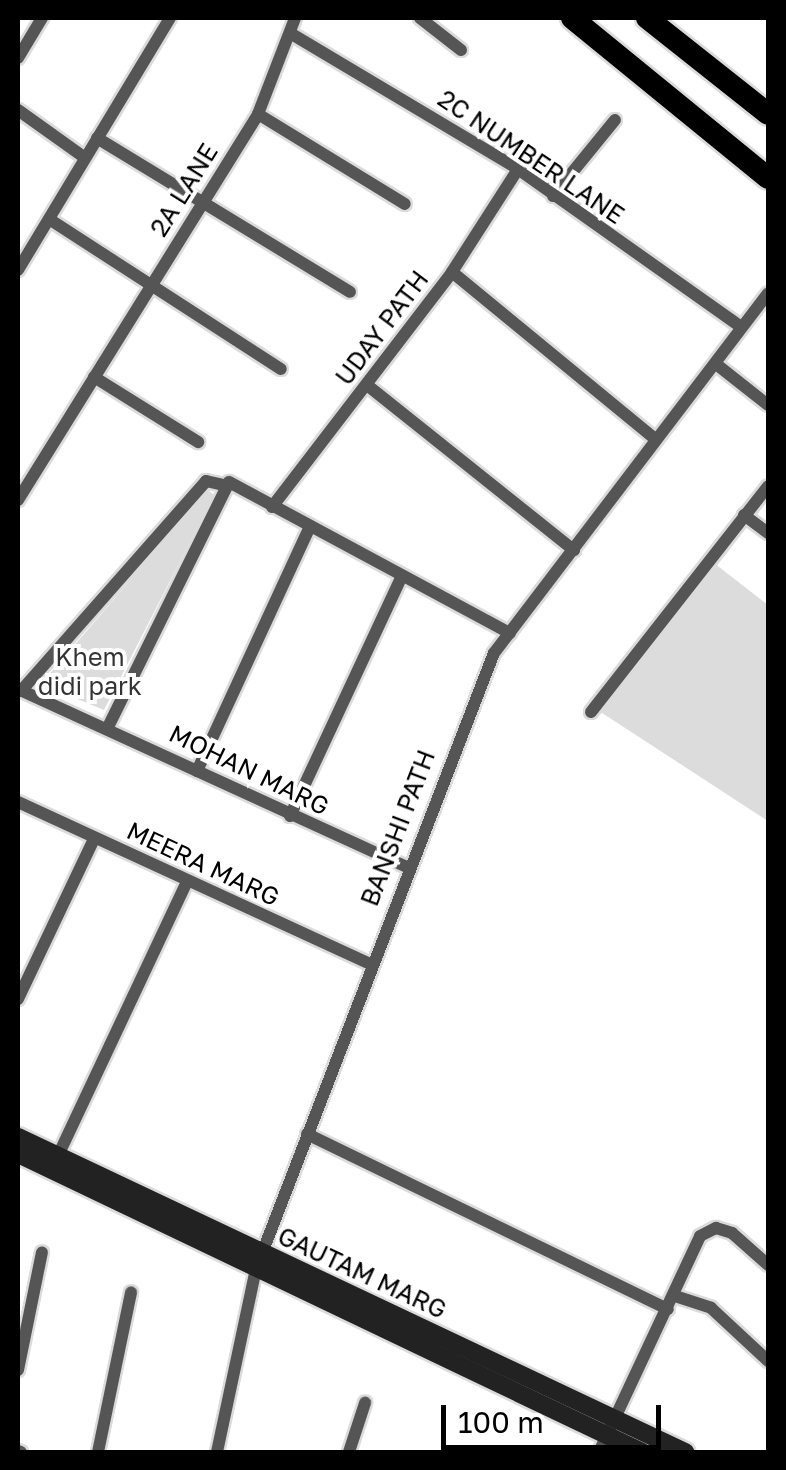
<!DOCTYPE html>
<html>
<head>
<meta charset="utf-8">
<style>
	body { margin:0 }
	#map { position:relative; width:786px; height:1470px; overflow:hidden; background:#fff; font-family:"Golos Text",sans-serif }
	div>[style] { position:absolute }
	.green>* { inset:0; background:#dcdcdc }
	.roads { filter:drop-shadow(2px 0 #dbdbdb) drop-shadow(-2px 0 #dbdbdb) drop-shadow(0 2px #dbdbdb) drop-shadow(0 -2px #dbdbdb) }
	.street>* { height:12px; margin:-6px; padding:0 6px; transform-origin:6px; border-radius:6px; background:#555 }
	.secondary>* { height:18px; margin:-9px; padding:0 9px; transform-origin:9px; border-radius:9px; background:#222 }
	.highway>* { height:22px; margin:-11px; padding:0 11px; transform-origin:11px; border-radius:11px; background:#000 }
	.rail>* { height:5px; margin-top:-2.5px; transform-origin:0; background:repeating-linear-gradient(90deg,#000 0 15px,transparent 0 20px) }
	span { translate:-50% -50%; white-space:nowrap; text-align:center; line-height:1.15; -webkit-text-stroke:8px #fff; paint-order:stroke }
	.street-label { font-size:25px; color:#000 }
	.park-label { font-size:25px; color:#333 }
	.frame { position:absolute; inset:0; border:20px solid #000; pointer-events:none }
	.scale { position:absolute; left:441px; top:1405px; width:220px; height:45px; box-sizing:border-box; border:5px solid #000; border-top:0; padding-left:12px; font-size:30px; line-height:35px; white-space:nowrap; color:#000; -webkit-text-stroke:8px #fff; paint-order:stroke }
</style>
</head>
<body>
<div id="map">
	<div class="green">
		<div style="clip-path:polygon(208px 490px,214px 495px,104px 710px,41px 684px)"></div>
		<div style="clip-path:polygon(714px 563px,768px 605px,768px 821px,599px 711px)"></div>
	</div>
	<div class="roads">
		<div class="street">
			<div style="left:420px;top:18px;width:52px;rotate:38deg"></div>
			<div style="left:290px;top:33px;width:265px;rotate:30.8deg"></div>
			<div style="left:518px;top:169px;width:273px;rotate:35.3deg"></div>
			<div style="left:18px;top:58px;width:47px;rotate:-59deg"></div>
			<div style="left:18px;top:110px;width:82px;rotate:35.6deg"></div>
			<div style="left:258px;top:114px;width:172px;rotate:31.5deg"></div>
			<div style="left:97px;top:138px;width:296px;rotate:31.3deg"></div>
			<div style="left:553px;top:196px;width:98px;rotate:-50.8deg"></div>
			<div style="left:49px;top:219px;width:276px;rotate:32.9deg"></div>
			<div style="left:18px;top:270px;width:294px;rotate:-58.9deg"></div>
			<div style="left:452px;top:272px;width:260px;rotate:39.4deg"></div>
			<div style="left:716px;top:364px;width:66px;rotate:38.3deg"></div>
			<div style="left:94px;top:377px;width:123px;rotate:32deg"></div>
			<div style="left:367px;top:385px;width:265px;rotate:38.6deg"></div>
			<div style="left:18px;top:500px;width:455px;rotate:-58.1deg"></div>
			<div style="left:258px;top:114px;width:103px;rotate:-68.9deg"></div>
			<div style="left:272px;top:507px;width:296px;rotate:-52.5deg"></div>
			<div style="left:452px;top:272px;width:122px;rotate:-57.3deg"></div>
			<div style="left:744px;top:515px;width:30px;rotate:37deg"></div>
			<div style="left:18px;top:689px;width:428px;rotate:24.6deg"></div>
			<div style="left:21px;top:691px;width:280px;rotate:-48.6deg"></div>
			<div style="left:206px;top:481px;width:22px;rotate:13deg"></div>
			<div style="left:591px;top:712px;width:287px;rotate:-51.9deg"></div>
			<div style="left:108px;top:727px;width:273px;rotate:-63.7deg"></div>
			<div style="left:229px;top:482px;width:319px;rotate:28.3deg"></div>
			<div style="left:197px;top:771px;width:267px;rotate:-65.2deg"></div>
			<div style="left:18px;top:802px;width:388px;rotate:24.7deg"></div>
			<div style="left:290px;top:816px;width:263px;rotate:-65deg"></div>
			<div style="left:18px;top:999px;width:177px;rotate:-64.6deg"></div>
			<div style="left:307px;top:1134px;width:401px;rotate:25.9deg"></div>
			<div style="left:56px;top:1160px;width:307px;rotate:-64.8deg"></div>
			<div style="left:675px;top:1296px;width:38px;rotate:18deg"></div>
			<div style="left:711px;top:1308px;width:78px;rotate:42.9deg"></div>
			<div style="left:18px;top:1370px;width:120px;rotate:-78.5deg"></div>
			<div style="left:18px;top:1451px;width:3px;rotate:18deg"></div>
			<div style="left:98px;top:1452px;width:163px;rotate:-78.3deg"></div>
			<div style="left:217px;top:1452px;width:187px;rotate:-78deg"></div>
			<div style="left:256px;top:1269px;width:660px;rotate:-68.88deg"></div>
			<div style="left:494px;top:653px;width:452px;rotate:-52.7deg"></div>
			<div style="left:349px;top:1452px;width:52px;rotate:-71.9deg"></div>
			<div style="left:599px;top:1452px;width:238px;rotate:-64.9deg"></div>
			<div style="left:700px;top:1236px;width:18px;rotate:-27deg"></div>
			<div style="left:716px;top:1228px;width:17px;rotate:17deg"></div>
			<div style="left:732px;top:1233px;width:48px;rotate:41.6deg"></div>
		</div>
		<div class="secondary">
			<div style="left:18px;top:1137px;width:738px;rotate:25.28deg"></div>
			<div style="left:18px;top:1154px;width:692px;rotate:25.53deg"></div>
		</div>
		<div class="highway">
			<div style="left:572px;top:18px;width:253px;rotate:39.2deg"></div>
			<div style="left:647px;top:18px;width:154px;rotate:38.4deg"></div>
		</div>
	</div>
	<div class="rail">
		<div style="left:640px;top:18px;width:162px;rotate:37.7deg"></div>
	</div>
	<div class="street-label">
		<span style="left:531px;top:157px;rotate:34deg">2C NUMBER LANE</span>
		<span style="left:184px;top:190px;rotate:-58deg">2A LANE</span>
		<span style="left:382px;top:328px;rotate:-53deg">UDAY PATH</span>
		<span style="left:249px;top:770px;rotate:26deg">MOHAN MARG</span>
		<span style="left:398px;top:828px;rotate:-69deg">BANSHI PATH</span>
		<span style="left:203px;top:864px;rotate:25deg">MEERA MARG</span>
		<span style="left:362px;top:1273px;rotate:25deg">GAUTAM MARG</span>
	</div>
	<div class="park-label">
		<span style="left:90px;top:672px">Khem<br>didi park</span>
	</div>
	<div class="frame"></div>
	<div class="scale">100 m</div>
</div>
</body>
</html>
